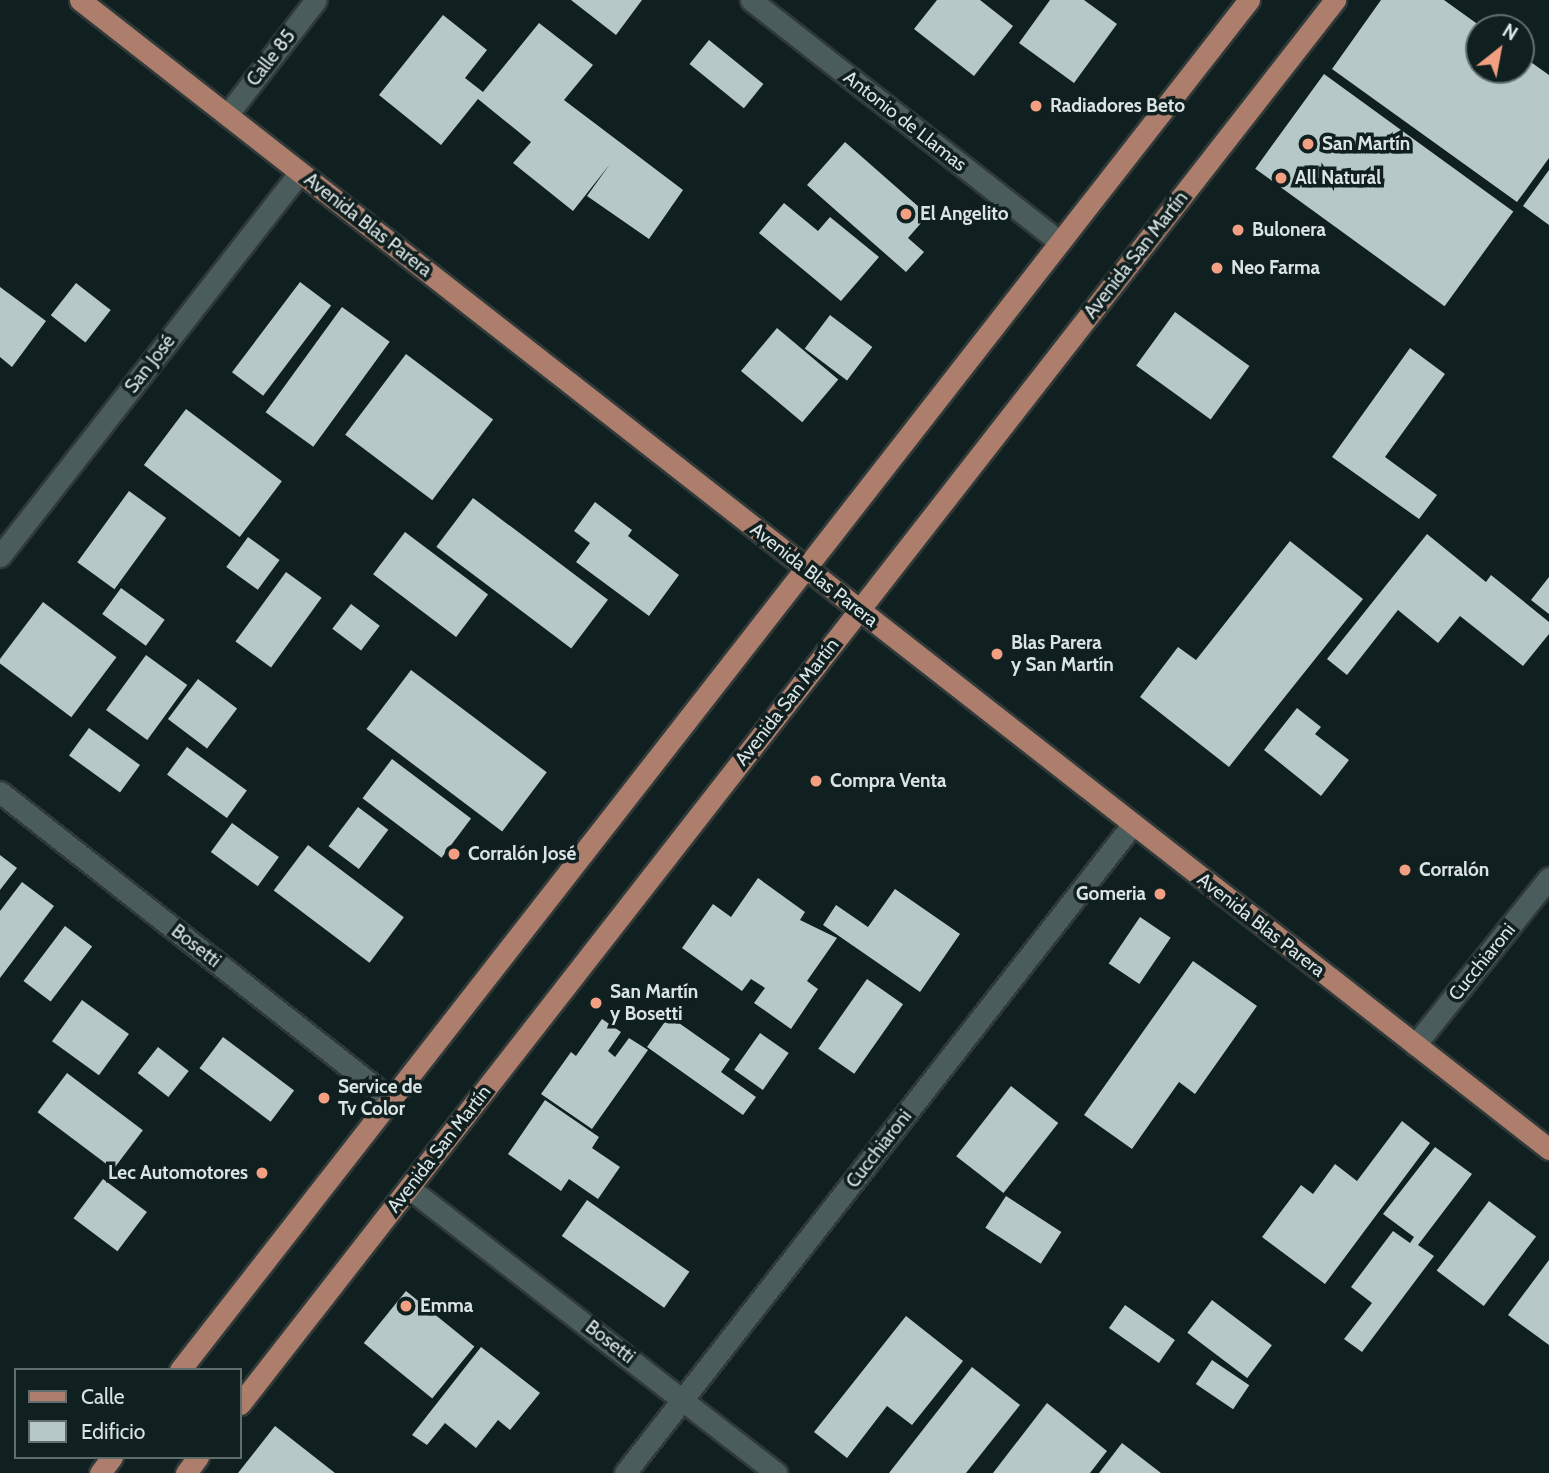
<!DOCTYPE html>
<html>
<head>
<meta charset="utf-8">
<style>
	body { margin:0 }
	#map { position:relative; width:1549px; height:1473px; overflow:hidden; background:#101f1f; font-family:Cabin,sans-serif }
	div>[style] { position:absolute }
	.building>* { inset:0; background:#b6c9c8; transform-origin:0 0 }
	.roads { filter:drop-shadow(2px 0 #303939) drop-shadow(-2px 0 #303939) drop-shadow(0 2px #303939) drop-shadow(0 -2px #303939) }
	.minor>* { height:21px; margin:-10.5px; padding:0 10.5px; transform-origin:10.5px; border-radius:10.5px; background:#4b5c5c }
	.major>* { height:21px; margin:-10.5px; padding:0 10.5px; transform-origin:10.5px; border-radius:10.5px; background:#ac7e6b }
	.dots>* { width:19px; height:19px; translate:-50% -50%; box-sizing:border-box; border:4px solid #101f1f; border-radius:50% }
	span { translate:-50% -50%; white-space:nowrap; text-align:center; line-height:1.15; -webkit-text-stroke:7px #101f1f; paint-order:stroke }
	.street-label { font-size:19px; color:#dbe4e4 }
	.poi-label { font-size:19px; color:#dbe4e4; font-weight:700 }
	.left { translate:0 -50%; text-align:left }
	.right { translate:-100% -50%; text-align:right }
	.legend { position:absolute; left:14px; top:1368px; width:228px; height:91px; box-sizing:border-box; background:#101f1f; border:2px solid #616e6e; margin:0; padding:9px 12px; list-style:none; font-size:21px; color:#dbe4e4 }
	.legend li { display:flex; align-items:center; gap:14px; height:35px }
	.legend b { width:35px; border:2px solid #616e6e }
	.north { position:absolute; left:1465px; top:14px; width:70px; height:70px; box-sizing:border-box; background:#101f1f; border:2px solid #616e6e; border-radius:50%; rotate:31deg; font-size:19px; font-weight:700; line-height:28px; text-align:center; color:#dbe4e4 }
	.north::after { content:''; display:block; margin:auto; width:24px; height:32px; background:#f2a081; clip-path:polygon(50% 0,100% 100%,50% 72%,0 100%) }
</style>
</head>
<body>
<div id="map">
	<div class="building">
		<div style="clip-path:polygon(571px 0,642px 0,616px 35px)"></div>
		<div style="clip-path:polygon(937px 0,980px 0,1013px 26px,974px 76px,914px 29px)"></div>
		<div style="clip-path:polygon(1050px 0,1084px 0,1117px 24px,1074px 83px,1019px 43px)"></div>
		<div style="clip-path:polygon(1381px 0,1444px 0,1483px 28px,1479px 28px,1479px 70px,1521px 70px,1521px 55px,1549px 75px,1549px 158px,1517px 202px,1332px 69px)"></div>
		<div style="clip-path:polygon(443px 15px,487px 50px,465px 78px,483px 92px,539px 23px,593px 65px,564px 100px,683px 190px,649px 239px,587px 196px,610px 164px,573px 211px,513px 163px,531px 142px,478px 99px,441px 145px,379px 95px)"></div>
		<div style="left:709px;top:40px;width:70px;height:31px;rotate:39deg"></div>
		<div style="left:1324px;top:74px;width:234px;height:117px;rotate:36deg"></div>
		<div style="clip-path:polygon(845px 142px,928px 215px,908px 238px,924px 252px,906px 272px,807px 185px)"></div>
		<div style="clip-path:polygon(1549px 170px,1549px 225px,1523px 206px)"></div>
		<div style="clip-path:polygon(784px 203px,818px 231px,830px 217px,879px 257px,841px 301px,759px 233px)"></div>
		<div style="left:300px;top:282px;width:39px;height:113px;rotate:37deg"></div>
		<div style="left:76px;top:283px;width:44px;height:41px;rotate:38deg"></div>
		<div style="clip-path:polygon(0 287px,46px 321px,12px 367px,0 357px)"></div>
		<div style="left:342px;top:307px;width:59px;height:130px;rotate:36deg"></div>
		<div style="left:1175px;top:312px;width:92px;height:66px;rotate:36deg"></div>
		<div style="left:830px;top:315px;width:53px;height:42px;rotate:37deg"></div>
		<div style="left:777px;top:328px;width:80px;height:56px;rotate:40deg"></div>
		<div style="clip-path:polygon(1410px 348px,1445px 374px,1385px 457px,1437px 495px,1419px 519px,1332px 457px)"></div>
		<div style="left:406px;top:354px;width:109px;height:101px;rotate:37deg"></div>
		<div style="left:186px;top:409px;width:120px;height:70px;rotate:37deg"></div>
		<div style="left:129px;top:491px;width:46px;height:88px;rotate:36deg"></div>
		<div style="left:473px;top:498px;width:169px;height:61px;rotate:37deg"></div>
		<div style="clip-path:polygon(595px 502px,632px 530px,628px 536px,679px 575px,649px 616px,576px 562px,590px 543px,574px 531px)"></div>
		<div style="left:405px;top:532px;width:104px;height:53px;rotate:37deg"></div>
		<div style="clip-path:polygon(1427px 534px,1486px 582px,1491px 575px,1549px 622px,1549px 634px,1523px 666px,1460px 616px,1438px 643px,1398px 610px,1347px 675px,1327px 659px)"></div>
		<div style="left:248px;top:537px;width:39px;height:37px;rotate:36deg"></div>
		<div style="clip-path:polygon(1290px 541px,1363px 599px,1229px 767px,1140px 697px,1178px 647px,1196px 660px)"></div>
		<div style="left:286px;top:572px;width:44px;height:86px;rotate:36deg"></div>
		<div style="clip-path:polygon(1549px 577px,1549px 614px,1531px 600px)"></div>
		<div style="left:121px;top:588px;width:54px;height:32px;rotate:36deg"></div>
		<div style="left:43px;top:602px;width:92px;height:75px;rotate:37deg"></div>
		<div style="left:351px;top:604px;width:36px;height:31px;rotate:37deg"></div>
		<div style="left:146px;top:655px;width:51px;height:68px;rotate:36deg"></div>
		<div style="left:411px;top:670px;width:170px;height:74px;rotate:37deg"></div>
		<div style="left:198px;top:679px;width:49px;height:50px;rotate:37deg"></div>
		<div style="clip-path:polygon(1297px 708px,1321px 727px,1315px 734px,1349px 760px,1321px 796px,1264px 750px)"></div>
		<div style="left:89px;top:728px;width:63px;height:34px;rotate:36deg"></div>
		<div style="left:187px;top:747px;width:74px;height:34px;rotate:36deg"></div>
		<div style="left:392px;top:759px;width:99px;height:49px;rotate:37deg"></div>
		<div style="left:358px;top:807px;width:38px;height:49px;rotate:37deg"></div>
		<div style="left:232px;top:823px;width:58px;height:36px;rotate:36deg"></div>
		<div style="left:308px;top:845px;width:120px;height:57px;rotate:37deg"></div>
		<div style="clip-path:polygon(0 855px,17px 868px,0 890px)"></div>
		<div style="clip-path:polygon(758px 878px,805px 912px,800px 920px,837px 938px,807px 981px,818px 989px,791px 1029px,754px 1003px,765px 988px,751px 979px,742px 991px,682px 948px,713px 904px,731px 917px)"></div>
		<div style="clip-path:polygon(22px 882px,54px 906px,0 978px,0 911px)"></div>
		<div style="clip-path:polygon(895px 889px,960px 934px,920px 992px,823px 925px,836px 905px,868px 927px)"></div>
		<div style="left:1140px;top:917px;width:37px;height:56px;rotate:34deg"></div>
		<div style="left:65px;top:926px;width:34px;height:69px;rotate:37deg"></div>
		<div style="clip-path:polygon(1193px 961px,1257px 1006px,1195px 1094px,1179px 1082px,1132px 1149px,1084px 1115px)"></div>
		<div style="left:867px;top:979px;width:44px;height:85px;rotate:35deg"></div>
		<div style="left:82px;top:1000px;width:58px;height:51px;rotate:36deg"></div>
		<div style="clip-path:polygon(669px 1016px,730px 1059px,721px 1072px,756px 1097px,743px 1115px,647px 1047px)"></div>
		<div style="clip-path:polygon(602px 1019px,621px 1032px,608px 1051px,615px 1057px,629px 1038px,648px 1050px,592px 1129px,541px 1094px,571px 1052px,576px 1056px)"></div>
		<div style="left:760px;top:1033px;width:35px;height:45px;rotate:35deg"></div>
		<div style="left:223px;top:1037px;width:89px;height:39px;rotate:37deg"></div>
		<div style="left:158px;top:1047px;width:39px;height:33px;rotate:38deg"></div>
		<div style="left:67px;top:1073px;width:95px;height:49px;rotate:37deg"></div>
		<div style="left:1011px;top:1086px;width:60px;height:89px;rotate:38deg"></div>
		<div style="clip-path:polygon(545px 1100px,599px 1137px,592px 1148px,620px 1167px,598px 1199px,569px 1179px,561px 1191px,508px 1154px)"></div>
		<div style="clip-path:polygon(1402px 1121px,1430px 1143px,1325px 1284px,1262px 1237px,1301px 1185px,1313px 1194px,1335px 1164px,1357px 1181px)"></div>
		<div style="clip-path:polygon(1435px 1147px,1472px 1174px,1418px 1245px,1434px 1256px,1362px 1352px,1344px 1339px,1372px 1303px,1351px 1287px,1393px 1231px,1410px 1243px,1414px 1237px,1383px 1214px)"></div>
		<div style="left:103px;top:1179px;width:55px;height:49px;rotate:37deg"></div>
		<div style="left:1006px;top:1196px;width:66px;height:38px;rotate:33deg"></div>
		<div style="left:587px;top:1200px;width:125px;height:44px;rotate:35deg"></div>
		<div style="left:1489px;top:1201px;width:59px;height:87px;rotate:37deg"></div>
		<div style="clip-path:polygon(1549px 1260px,1549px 1345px,1508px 1315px)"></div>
		<div style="left:406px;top:1291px;width:88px;height:67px;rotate:39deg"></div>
		<div style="left:1212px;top:1300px;width:75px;height:41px;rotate:37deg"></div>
		<div style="left:1125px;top:1305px;width:61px;height:28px;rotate:35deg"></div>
		<div style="clip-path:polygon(906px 1316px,963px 1361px,912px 1425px,887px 1406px,847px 1458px,814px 1432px)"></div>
		<div style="clip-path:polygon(481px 1347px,540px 1393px,510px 1430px,498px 1420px,476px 1448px,445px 1423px,427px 1445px,412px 1435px)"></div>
		<div style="left:1212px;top:1360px;width:45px;height:29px;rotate:34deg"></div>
		<div style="clip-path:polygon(972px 1367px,1020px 1405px,966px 1473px,889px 1473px)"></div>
		<div style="clip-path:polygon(1047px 1403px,1107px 1451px,1090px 1473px,993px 1473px)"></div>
		<div style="clip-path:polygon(275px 1426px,335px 1473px,238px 1473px)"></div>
		<div style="clip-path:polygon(1122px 1443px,1161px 1473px,1099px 1473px)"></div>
	</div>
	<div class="roads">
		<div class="minor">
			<div style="left:751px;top:0;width:392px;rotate:38.1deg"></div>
			<div style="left:227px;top:115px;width:145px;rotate:-52.3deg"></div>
			<div style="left:0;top:556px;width:487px;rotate:-52deg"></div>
			<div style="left:0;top:792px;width:499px;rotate:38.2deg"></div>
			<div style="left:1415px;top:1045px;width:214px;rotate:-51.3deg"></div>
			<div style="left:409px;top:1188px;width:465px;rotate:37.8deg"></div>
			<div style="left:625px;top:1473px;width:823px;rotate:-51.96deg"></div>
		</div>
		<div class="major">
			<div style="left:80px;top:0;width:1865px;rotate:38.03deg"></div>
			<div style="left:180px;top:1370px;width:1738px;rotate:-52.04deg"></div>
			<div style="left:240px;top:1404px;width:1781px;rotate:-52.05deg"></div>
			<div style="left:100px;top:1473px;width:20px;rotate:-53deg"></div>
			<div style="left:186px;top:1473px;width:20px;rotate:-53deg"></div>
		</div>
	</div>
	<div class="dots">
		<div style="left:1036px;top:106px;background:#f2a081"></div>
		<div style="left:1308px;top:144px;background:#f2a081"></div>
		<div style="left:1281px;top:178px;background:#f2a081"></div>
		<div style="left:906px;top:214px;background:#f2a081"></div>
		<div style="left:1238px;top:230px;background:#f2a081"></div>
		<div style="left:1217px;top:268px;background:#f2a081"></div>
		<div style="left:997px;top:654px;background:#f2a081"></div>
		<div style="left:816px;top:781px;background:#f2a081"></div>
		<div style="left:454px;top:854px;background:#f2a081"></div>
		<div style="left:1405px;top:870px;background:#f2a081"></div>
		<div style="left:1160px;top:894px;background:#f2a081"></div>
		<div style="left:596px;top:1003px;background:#f2a081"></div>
		<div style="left:324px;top:1098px;background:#f2a081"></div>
		<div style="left:262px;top:1173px;background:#f2a081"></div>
		<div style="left:406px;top:1306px;background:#f2a081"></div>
	</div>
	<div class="street-label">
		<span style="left:271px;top:58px;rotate:-52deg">Calle 85</span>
		<span style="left:905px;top:121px;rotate:38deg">Antonio de Llamas</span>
		<span style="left:368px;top:225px;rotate:38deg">Avenida Blas Parera</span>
		<span style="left:1136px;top:255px;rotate:-52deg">Avenida San Martín</span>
		<span style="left:150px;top:364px;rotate:-52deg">San José</span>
		<span style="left:814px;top:575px;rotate:38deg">Avenida Blas Parera</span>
		<span style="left:787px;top:702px;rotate:-52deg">Avenida San Martín</span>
		<span style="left:1261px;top:925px;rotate:38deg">Avenida Blas Parera</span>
		<span style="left:196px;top:946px;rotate:38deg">Bosetti</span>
		<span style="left:1482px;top:962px;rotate:-51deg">Cucchiaroni</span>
		<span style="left:439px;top:1149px;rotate:-52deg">Avenida San Martín</span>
		<span style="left:879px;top:1149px;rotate:-52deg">Cucchiaroni</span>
		<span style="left:610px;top:1342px;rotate:38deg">Bosetti</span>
	</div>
	<div class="poi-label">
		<span class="left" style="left:1050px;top:106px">Radiadores Beto</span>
		<span class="left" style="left:1322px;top:144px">San Martín</span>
		<span class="left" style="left:1295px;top:178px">All Natural</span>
		<span class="left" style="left:920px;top:214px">El Angelito</span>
		<span class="left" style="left:1252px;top:230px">Bulonera</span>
		<span class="left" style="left:1231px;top:268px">Neo Farma</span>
		<span class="left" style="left:1011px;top:654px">Blas Parera<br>y San Martín</span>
		<span class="left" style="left:830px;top:781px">Compra Venta</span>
		<span class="left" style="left:468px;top:854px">Corralón José</span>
		<span class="left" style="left:1419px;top:870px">Corralón</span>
		<span class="right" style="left:1146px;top:894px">Gomeria</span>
		<span class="left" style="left:610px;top:1003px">San Martín<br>y Bosetti</span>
		<span class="left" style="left:338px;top:1098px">Service de<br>Tv Color</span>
		<span class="right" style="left:248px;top:1173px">Lec Automotores</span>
		<span class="left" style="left:420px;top:1306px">Emma</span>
	</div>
	<ul class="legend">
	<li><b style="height:9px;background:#ac7e6b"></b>Calle</li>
	<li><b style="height:19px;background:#b6c9c8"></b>Edificio</li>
	</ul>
	<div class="north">N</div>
</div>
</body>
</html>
